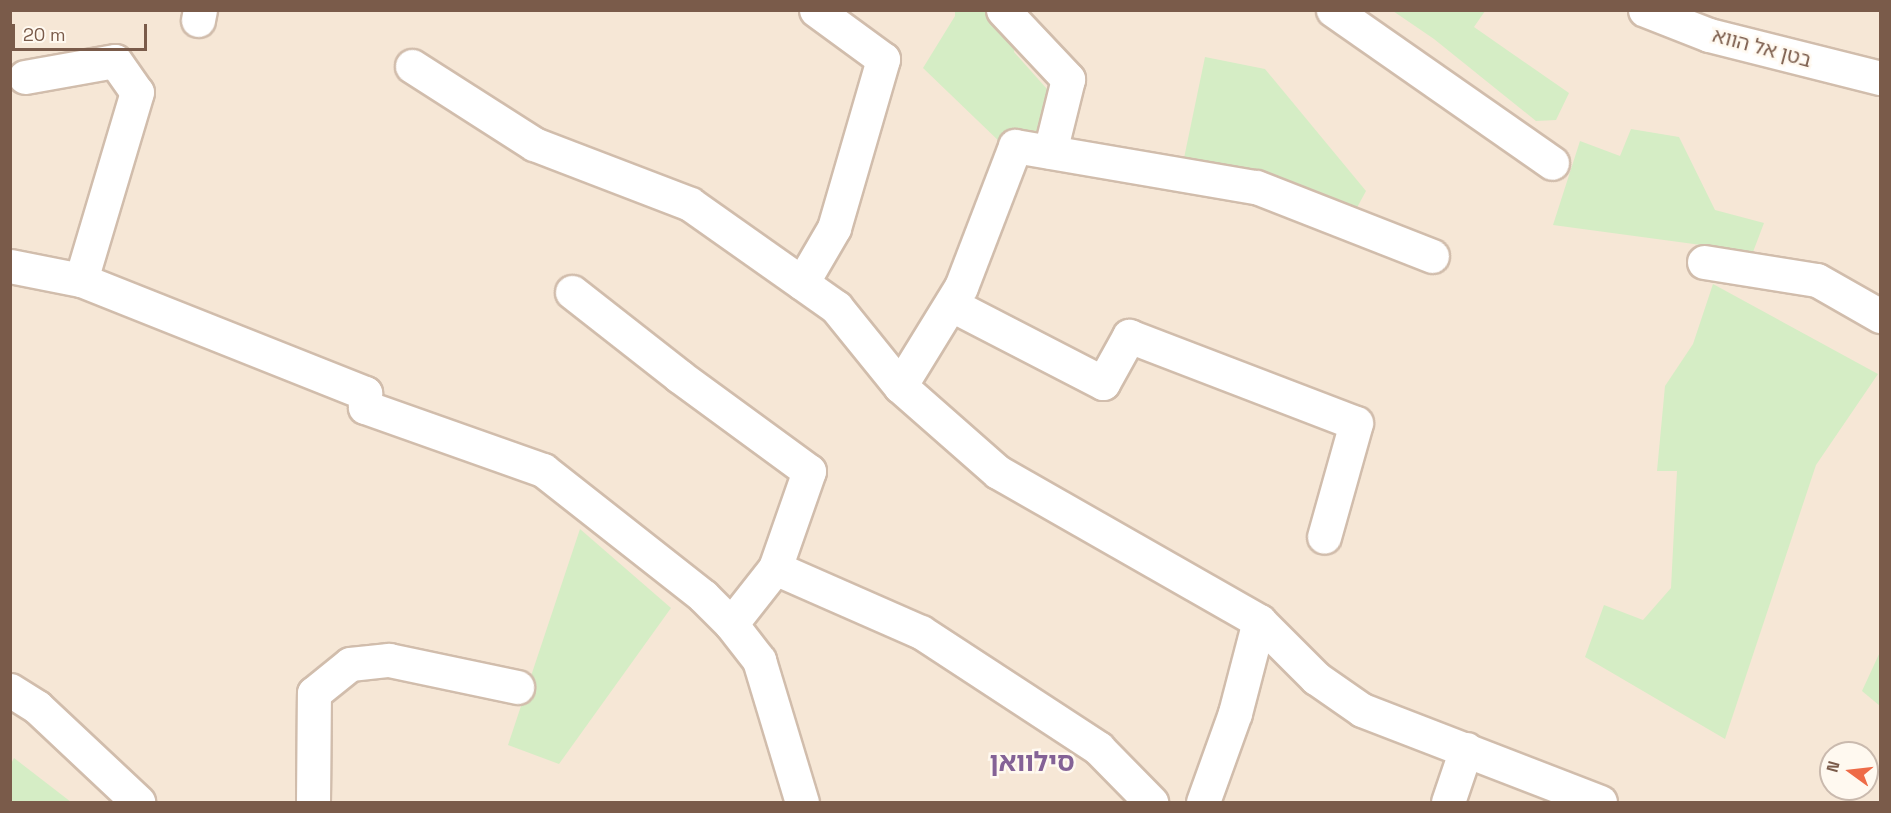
<!DOCTYPE html>
<html>
<head>
<meta charset="utf-8">
<style>
	body { margin:0 }
	#map { position:relative; width:1891px; height:813px; overflow:hidden; background:#fef5e8; font-family:"Space Grotesk","Noto Sans Hebrew",sans-serif }
	div>[style] { position:absolute }
	.residential>* { inset:0; background:#f6e7d6 }
	.green>* { inset:0; background:#d5edc5 }
	.roads { filter:drop-shadow(2px 0 #d1bdac) drop-shadow(-2px 0 #d1bdac) drop-shadow(0 2px #d1bdac) drop-shadow(0 -2px #d1bdac) }
	.minor>* { height:33px; margin:-16.5px; padding:0 16.5px; transform-origin:16.5px; border-radius:16.5px; background:#fff }
	span { translate:-50% -50%; white-space:nowrap; text-align:center; line-height:1.15; -webkit-text-stroke:5px #fff9f0; paint-order:stroke }
	.street-label { font-size:20px; color:#7a5b4a }
	.district-label { font-size:26px; color:#846296; font-weight:700 }
	.frame { position:absolute; inset:0; border:12px solid #7a5b4a; pointer-events:none }
	.north { position:absolute; left:1819px; top:741px; width:60px; height:60px; box-sizing:border-box; background:#fff9f0; border:2px solid #cabaae; border-radius:50%; rotate:285deg; font-size:16px; font-weight:700; line-height:24px; text-align:center; color:#7a5b4a }
	.north::after { content:''; display:block; margin:auto; width:21px; height:27px; background:#ee6b47; clip-path:polygon(50% 0,100% 100%,50% 72%,0 100%) }
	.scale { position:absolute; left:12px; top:24px; width:135px; height:27px; box-sizing:border-box; border:3px solid #7a5b4a; border-top:0; padding-left:8px; font-size:18px; line-height:21px; white-space:nowrap; color:#7a5b4a; -webkit-text-stroke:4px #fff9f0; paint-order:stroke }
</style>
</head>
<body>
<div id="map">
	<div class="residential">
		<div style="clip-path:polygon(evenodd,10px 11px,1880px 11px,1880px 802px,11px 802px,10px 11px,1831px 753px,1867px 753px,1867px 789px,1831px 789px,1831px 753px)"></div>
	</div>
	<div class="green">
		<div style="clip-path:polygon(955px 11px,1023px 11px,1014px 52px,1055px 98px,1044px 138px,1003px 145px,923px 68px,955px 16px)"></div>
		<div style="clip-path:polygon(1393px 11px,1485px 11px,1474px 27px,1569px 93px,1556px 120px,1536px 121px,1434px 39px)"></div>
		<div style="clip-path:polygon(1205px 57px,1265px 69px,1366px 191px,1353px 215px,1183px 163px)"></div>
		<div style="clip-path:polygon(1631px 129px,1679px 137px,1715px 210px,1764px 223px,1753px 252px,1553px 225px,1580px 141px,1620px 156px)"></div>
		<div style="clip-path:polygon(1713px 284px,1878px 374px,1816px 465px,1725px 739px,1585px 657px,1604px 605px,1643px 620px,1671px 588px,1677px 471px,1657px 471px,1665px 386px,1693px 344px)"></div>
		<div style="clip-path:polygon(580px 529px,671px 608px,559px 764px,508px 745px)"></div>
		<div style="clip-path:polygon(1880px 652px,1880px 706px,1862px 691px)"></div>
		<div style="clip-path:polygon(14px 758px,71px 802px,11px 802px,11px 764px)"></div>
	</div>
	<div class="roads">
		<div class="minor">
			<div style="left:1003px;top:10px;width:95px;rotate:46.7deg"></div>
			<div style="left:1068px;top:79px;width:75px;rotate:103.9deg"></div>
			<div style="left:1333px;top:10px;width:267px;rotate:34.9deg"></div>
			<div style="left:1645px;top:10px;width:69px;rotate:21.3deg"></div>
			<div style="left:1709px;top:35px;width:176px;rotate:14.1deg"></div>
			<div style="left:198px;top:20px;width:10px;rotate:-79deg"></div>
			<div style="left:412px;top:66px;width:145px;rotate:32.6deg"></div>
			<div style="left:534px;top:144px;width:167px;rotate:21deg"></div>
			<div style="left:690px;top:204px;width:179px;rotate:35.2deg"></div>
			<div style="left:836px;top:307px;width:102px;rotate:51deg"></div>
			<div style="left:900px;top:386px;width:130px;rotate:41.3deg"></div>
			<div style="left:998px;top:472px;width:301px;rotate:29.7deg"></div>
			<div style="left:1259px;top:621px;width:81px;rotate:45deg"></div>
			<div style="left:1316px;top:678px;width:56px;rotate:34.8deg"></div>
			<div style="left:1362px;top:710px;width:255px;rotate:21.1deg"></div>
			<div style="left:25px;top:77px;width:91px;rotate:-10.1deg"></div>
			<div style="left:115px;top:61px;width:38px;rotate:55deg"></div>
			<div style="left:137px;top:92px;width:196px;rotate:106.6deg"></div>
			<div style="left:1704px;top:262px;width:114px;rotate:9.1deg"></div>
			<div style="left:1817px;top:280px;width:73px;rotate:29.7deg"></div>
			<div style="left:10px;top:266px;width:72px;rotate:11.2deg"></div>
			<div style="left:81px;top:280px;width:306px;rotate:21.7deg"></div>
			<div style="left:365px;top:393px;width:14px;rotate:90deg"></div>
			<div style="left:365px;top:407px;width:189px;rotate:19.5deg"></div>
			<div style="left:543px;top:470px;width:204px;rotate:38.2deg"></div>
			<div style="left:703px;top:596px;width:40px;rotate:45deg"></div>
			<div style="left:731px;top:624px;width:46px;rotate:52.1deg"></div>
			<div style="left:759px;top:660px;width:148px;rotate:73.2deg"></div>
			<div style="left:802px;top:283px;width:64px;rotate:-59.8deg"></div>
			<div style="left:834px;top:228px;width:176px;rotate:-73.8deg"></div>
			<div style="left:883px;top:59px;width:83px;rotate:-143.8deg"></div>
			<div style="left:572px;top:292px;width:136px;rotate:38.1deg"></div>
			<div style="left:679px;top:376px;width:161px;rotate:36.2deg"></div>
			<div style="left:809px;top:471px;width:103px;rotate:109.3deg"></div>
			<div style="left:952px;top:305px;width:170px;rotate:27.3deg"></div>
			<div style="left:1103px;top:383px;width:54px;rotate:-61deg"></div>
			<div style="left:1129px;top:336px;width:243px;rotate:21deg"></div>
			<div style="left:1356px;top:423px;width:118px;rotate:105.7deg"></div>
			<div style="left:900px;top:386px;width:116px;rotate:-58.4deg"></div>
			<div style="left:961px;top:287px;width:151px;rotate:-69deg"></div>
			<div style="left:1015px;top:146px;width:244px;rotate:9.7deg"></div>
			<div style="left:1256px;top:187px;width:189px;rotate:21.4deg"></div>
			<div style="left:731px;top:624px;width:71px;rotate:-51.8deg"></div>
			<div style="left:775px;top:568px;width:159px;rotate:23.7deg"></div>
			<div style="left:921px;top:632px;width:212px;rotate:33.2deg"></div>
			<div style="left:1098px;top:748px;width:76px;rotate:45.5deg"></div>
			<div style="left:10px;top:690px;width:32px;rotate:32deg"></div>
			<div style="left:37px;top:707px;width:139px;rotate:43.2deg"></div>
			<div style="left:313px;top:802px;width:109px;rotate:-89.5deg"></div>
			<div style="left:314px;top:693px;width:46px;rotate:-38.9deg"></div>
			<div style="left:350px;top:664px;width:39px;rotate:-6deg"></div>
			<div style="left:389px;top:660px;width:131px;rotate:11.9deg"></div>
			<div style="left:1203px;top:802px;width:95px;rotate:-70.2deg"></div>
			<div style="left:1235px;top:713px;width:95px;rotate:-75.4deg"></div>
			<div style="left:1448px;top:802px;width:56px;rotate:-71.2deg"></div>
		</div>
	</div>
	<div class="street-label">
		<span style="left:1762px;top:48px;rotate:15deg">בטן אל הווא</span>
	</div>
	<div class="district-label">
		<span style="left:1032px;top:763px">סילוואן</span>
	</div>
	<div class="frame"></div>
	<div class="north">N</div>
	<div class="scale">20 m</div>
</div>
</body>
</html>
